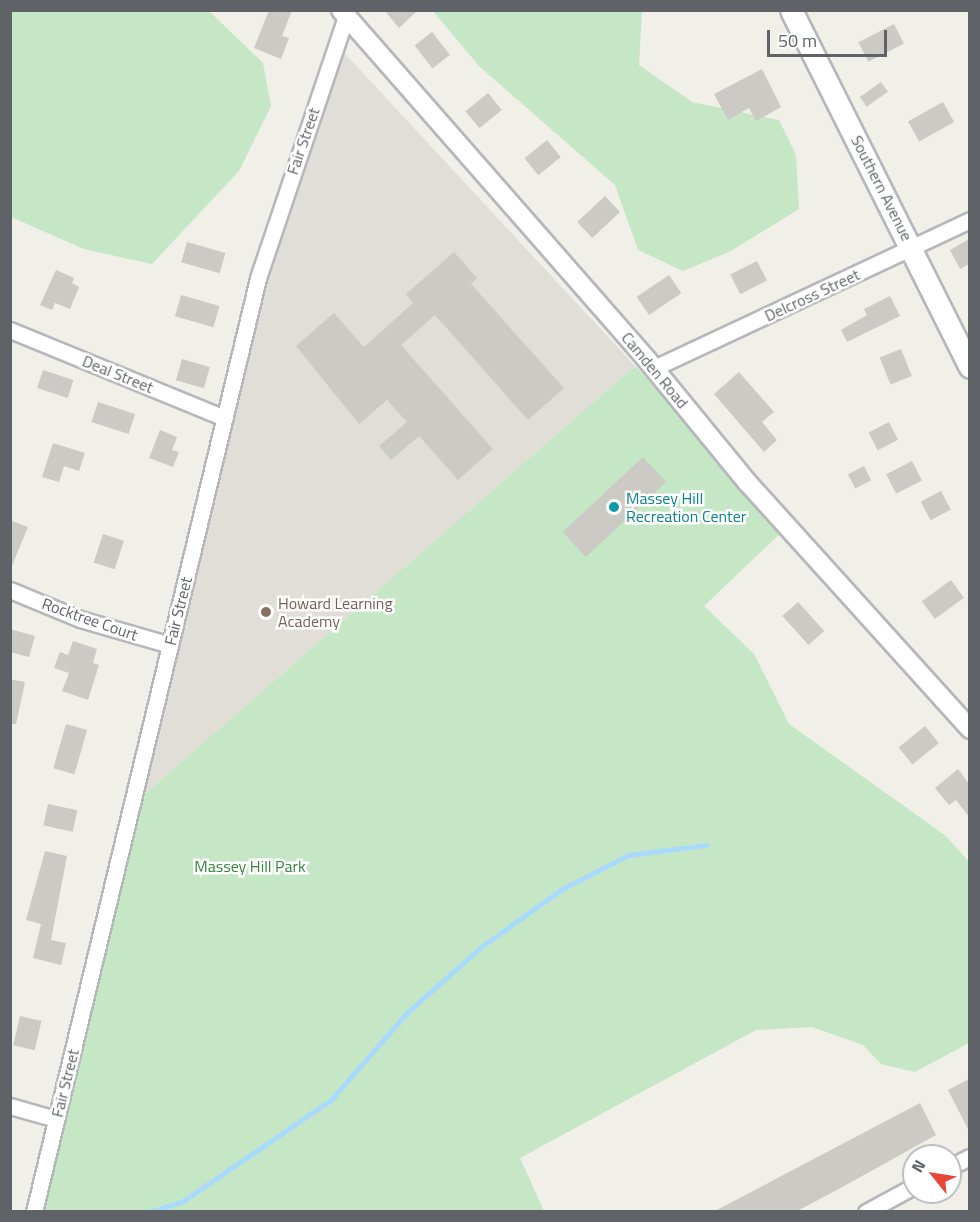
<!DOCTYPE html>
<html>
<head>
<meta charset="utf-8">
<style>
	body { margin:0 }
	#map { position:relative; width:980px; height:1222px; overflow:hidden; background:#f0efe8; font-family:"Titillium Web",sans-serif }
	div>[style] { position:absolute }
	.education>* { inset:0; background:#e0ded6 }
	.green>* { inset:0; background:#c5e7c5 }
	.stream>* { height:4.5px; margin:-2.25px; padding:0 2.25px; transform-origin:2.25px; border-radius:2.25px; background:#aad9fe }
	.building>* { inset:0; background:#cccac4; transform-origin:0 0 }
	.roads { filter:drop-shadow(2px 0 #b5b7bb) drop-shadow(-2px 0 #b5b7bb) drop-shadow(0 2px #b5b7bb) drop-shadow(0 -2px #b5b7bb) }
	.minor>* { height:15px; margin:-7.5px; padding:0 7.5px; transform-origin:7.5px; border-radius:7.5px; background:#fff }
	.tertiary>* { height:18px; margin:-9px; padding:0 9px; transform-origin:9px; border-radius:9px; background:#fff }
	.secondary>* { height:21px; margin:-10.5px; padding:0 10.5px; transform-origin:10.5px; border-radius:10.5px; background:#fff }
	.dots>* { width:16px; height:16px; translate:-50% -50%; box-sizing:border-box; border:3px solid #fff; border-radius:50% }
	span { translate:-50% -50%; white-space:nowrap; text-align:center; line-height:1.15; -webkit-text-stroke:5px #fff; paint-order:stroke }
	.street-label { font-size:16px; color:#5f6267 }
	.culture-label { font-size:16px; color:#0d838f }
	.left { translate:0 -50%; text-align:left }
	.education-label { font-size:16px; color:#785e54 }
	.park-label { font-size:16px; color:#37863c }
	.frame { position:absolute; inset:0; border:12px solid #5f6267; pointer-events:none }
	.north { position:absolute; left:902px; top:1144px; width:60px; height:60px; box-sizing:border-box; background:#fff; border:2px solid #bfc0c2; border-radius:50%; rotate:300deg; font-size:16px; font-weight:700; line-height:24px; text-align:center; color:#5f6267 }
	.north::after { content:''; display:block; margin:auto; width:21px; height:27px; background:#e74637; clip-path:polygon(50% 0,100% 100%,50% 72%,0 100%) }
	.scale { position:absolute; left:767px; top:30px; width:120px; height:27px; box-sizing:border-box; border:3px solid #5f6267; border-top:0; padding-left:8px; font-size:18px; line-height:21px; white-space:nowrap; color:#5f6267; -webkit-text-stroke:4px #fff; paint-order:stroke }
</style>
</head>
<body>
<div id="map">
	<div class="education">
		<div style="clip-path:polygon(336px 44px,635px 366px,131px 806px,225px 418px)"></div>
	</div>
	<div class="green">
		<div style="clip-path:polygon(11px 10px,202px 11px,211px 13px,263px 63px,271px 106px,239px 171px,152px 264px,84px 249px,11px 217px)"></div>
		<div style="clip-path:polygon(433px 11px,642px 11px,639px 65px,692px 102px,779px 120px,796px 155px,799px 209px,731px 251px,683px 271px,638px 250px,615px 185px,479px 66px)"></div>
		<div style="clip-path:polygon(635px 366px,788px 526px,704px 606px,754px 654px,789px 724px,946px 836px,969px 862px,969px 1043px,915px 1072px,881px 1064px,863px 1045px,812px 1027px,756px 1030px,520px 1158px,544px 1211px,34px 1212px,131px 806px)"></div>
	</div>
	<div class="stream">
		<div style="left:150px;top:1212px;width:35px;rotate:-18deg"></div>
		<div style="left:183px;top:1201px;width:179px;rotate:-34.3deg"></div>
		<div style="left:331px;top:1100px;width:116px;rotate:-48.9deg"></div>
		<div style="left:407px;top:1013px;width:99px;rotate:-41.7deg"></div>
		<div style="left:481px;top:947px;width:100px;rotate:-35.6deg"></div>
		<div style="left:562px;top:889px;width:75px;rotate:-26.9deg"></div>
		<div style="left:629px;top:855px;width:78px;rotate:-7.4deg"></div>
	</div>
	<div class="building">
		<div style="clip-path:polygon(269px 10px,292px 10px,282px 36px,289px 38px,281px 59px,254px 48px)"></div>
		<div style="clip-path:polygon(384px 10px,418px 10px,399px 28px)"></div>
		<div style="left:894px;top:24px;width:22px;height:40px;rotate:63deg"></div>
		<div style="left:432px;top:32px;width:29px;height:22px;rotate:52deg"></div>
		<div style="clip-path:polygon(762px 69px,781px 107px,756px 121px,749px 108px,728px 120px,714px 94px)"></div>
		<div style="left:881px;top:82px;width:12px;height:26px;rotate:55deg"></div>
		<div style="left:488px;top:93px;width:22px;height:29px;rotate:51deg"></div>
		<div style="left:943px;top:102px;width:23px;height:40px;rotate:61deg"></div>
		<div style="left:547px;top:140px;width:22px;height:29px;rotate:51deg"></div>
		<div style="left:605px;top:196px;width:22px;height:38px;rotate:47deg"></div>
		<div style="clip-path:polygon(969px 239px,969px 264px,960px 269px,950px 250px)"></div>
		<div style="left:187px;top:242px;width:40px;height:21px;rotate:16deg"></div>
		<div style="clip-path:polygon(454px 252px,477px 278px,471px 284px,564px 388px,528px 420px,435px 315px,401px 345px,493px 449px,458px 480px,419px 436px,391px 460px,379px 446px,407px 422px,387px 400px,359px 424px,296px 346px,334px 313px,364px 347px,413px 303px,406px 294px)"></div>
		<div style="left:757px;top:261px;width:22px;height:30px;rotate:63deg"></div>
		<div style="clip-path:polygon(56px 270px,74px 278px,72px 283px,79px 287px,70px 309px,55px 303px,52px 310px,40px 305px)"></div>
		<div style="left:669px;top:275px;width:22px;height:39px;rotate:56deg"></div>
		<div style="left:181px;top:295px;width:40px;height:22px;rotate:16deg"></div>
		<div style="clip-path:polygon(890px 296px,900px 316px,847px 342px,841px 330px,867px 315px,864px 309px)"></div>
		<div style="left:901px;top:349px;width:29px;height:23px;rotate:68deg"></div>
		<div style="left:182px;top:359px;width:29px;height:22px;rotate:16deg"></div>
		<div style="left:43px;top:370px;width:32px;height:19px;rotate:18deg"></div>
		<div style="clip-path:polygon(739px 372px,774px 412px,762px 422px,777px 440px,764px 452px,714px 394px)"></div>
		<div style="left:98px;top:402px;width:39px;height:21px;rotate:18deg"></div>
		<div style="left:889px;top:422px;width:20px;height:23px;rotate:63deg"></div>
		<div style="clip-path:polygon(160px 430px,177px 437px,172px 450px,179px 452px,173px 467px,149px 458px)"></div>
		<div style="clip-path:polygon(53px 443px,85px 453px,79px 471px,64px 466px,59px 482px,42px 477px)"></div>
		<div style="left:643px;top:457px;width:34px;height:110px;rotate:47deg"></div>
		<div style="left:912px;top:461px;width:22px;height:29px;rotate:63deg"></div>
		<div style="left:864px;top:466px;width:16px;height:18px;rotate:63deg"></div>
		<div style="left:941px;top:491px;width:21px;height:23px;rotate:62deg"></div>
		<div style="clip-path:polygon(10px 520px,28px 527px,11px 568px,10px 568px)"></div>
		<div style="left:103px;top:534px;width:22px;height:30px;rotate:18deg"></div>
		<div style="left:951px;top:580px;width:22px;height:36px;rotate:54deg"></div>
		<div style="left:798px;top:602px;width:39px;height:21px;rotate:48deg"></div>
		<div style="clip-path:polygon(10px 629px,35px 636px,29px 657px,10px 652px)"></div>
		<div style="clip-path:polygon(73px 641px,97px 649px,93px 663px,99px 665px,88px 700px,62px 691px,69px 673px,54px 668px,60px 652px,68px 655px)"></div>
		<div style="clip-path:polygon(10px 679px,25px 682px,16px 724px,10px 724px)"></div>
		<div style="left:66px;top:724px;width:22px;height:46px;rotate:16deg"></div>
		<div style="left:925px;top:726px;width:22px;height:34px;rotate:51deg"></div>
		<div style="clip-path:polygon(958px 769px,969px 784px,969px 817px,956px 800px,949px 805px,935px 788px)"></div>
		<div style="left:48px;top:804px;width:30px;height:22px;rotate:12deg"></div>
		<div style="clip-path:polygon(45px 851px,67px 856px,51px 940px,66px 943px,61px 965px,33px 958px,41px 924px,26px 920px)"></div>
		<div style="left:20px;top:1016px;width:22px;height:30px;rotate:13deg"></div>
		<div style="clip-path:polygon(969px 1079px,969px 1131px,948px 1090px)"></div>
		<div style="clip-path:polygon(920px 1103px,936px 1135px,837px 1190px,795px 1212px,713px 1212px)"></div>
	</div>
	<div class="roads">
		<div class="minor">
			<div style="left:10px;top:330px;width:232px;rotate:22.3deg"></div>
			<div style="left:654px;top:368px;width:349px;rotate:-25.1deg"></div>
			<div style="left:10px;top:590px;width:76px;rotate:22.5deg"></div>
			<div style="left:80px;top:619px;width:94px;rotate:16.1deg"></div>
			<div style="left:10px;top:1106px;width:48px;rotate:15.8deg"></div>
			<div style="left:950px;top:1167px;width:22px;rotate:-27deg"></div>
			<div style="left:34px;top:1212px;width:960px;rotate:-76.51deg"></div>
			<div style="left:258px;top:278px;width:276px;rotate:-71.4deg"></div>
			<div style="left:866px;top:1212px;width:55px;rotate:-28.4deg"></div>
		</div>
		<div class="tertiary">
			<div style="left:341px;top:10px;width:466px;rotate:48.8deg"></div>
			<div style="left:648px;top:361px;width:156px;rotate:50.7deg"></div>
			<div style="left:747px;top:482px;width:333px;rotate:47.9deg"></div>
		</div>
		<div class="secondary">
			<div style="left:791px;top:10px;width:399px;rotate:63.4deg"></div>
		</div>
	</div>
	<div class="dots">
		<div style="left:614px;top:507px;background:#0f9aa8"></div>
		<div style="left:266px;top:612px;background:#8d6e63"></div>
	</div>
	<div class="street-label">
		<span style="left:303px;top:141px;rotate:-71deg">Fair Street</span>
		<span style="left:882px;top:188px;rotate:63deg">Southern Avenue</span>
		<span style="left:812px;top:295px;rotate:-25deg">Delcross Street</span>
		<span style="left:655px;top:370px;rotate:50deg">Camden Road</span>
		<span style="left:118px;top:374px;rotate:22deg">Deal Street</span>
		<span style="left:178px;top:611px;rotate:-76deg">Fair Street</span>
		<span style="left:90px;top:619px;rotate:19deg">Rocktree Court</span>
		<span style="left:65px;top:1083px;rotate:-76deg">Fair Street</span>
	</div>
	<div class="culture-label">
		<span class="left" style="left:626px;top:507px">Massey Hill<br>Recreation Center</span>
	</div>
	<div class="education-label">
		<span class="left" style="left:278px;top:612px">Howard Learning<br>Academy</span>
	</div>
	<div class="park-label">
		<span style="left:250px;top:866px">Massey Hill Park</span>
	</div>
	<div class="frame"></div>
	<div class="north">N</div>
	<div class="scale">50 m</div>
</div>
</body>
</html>
